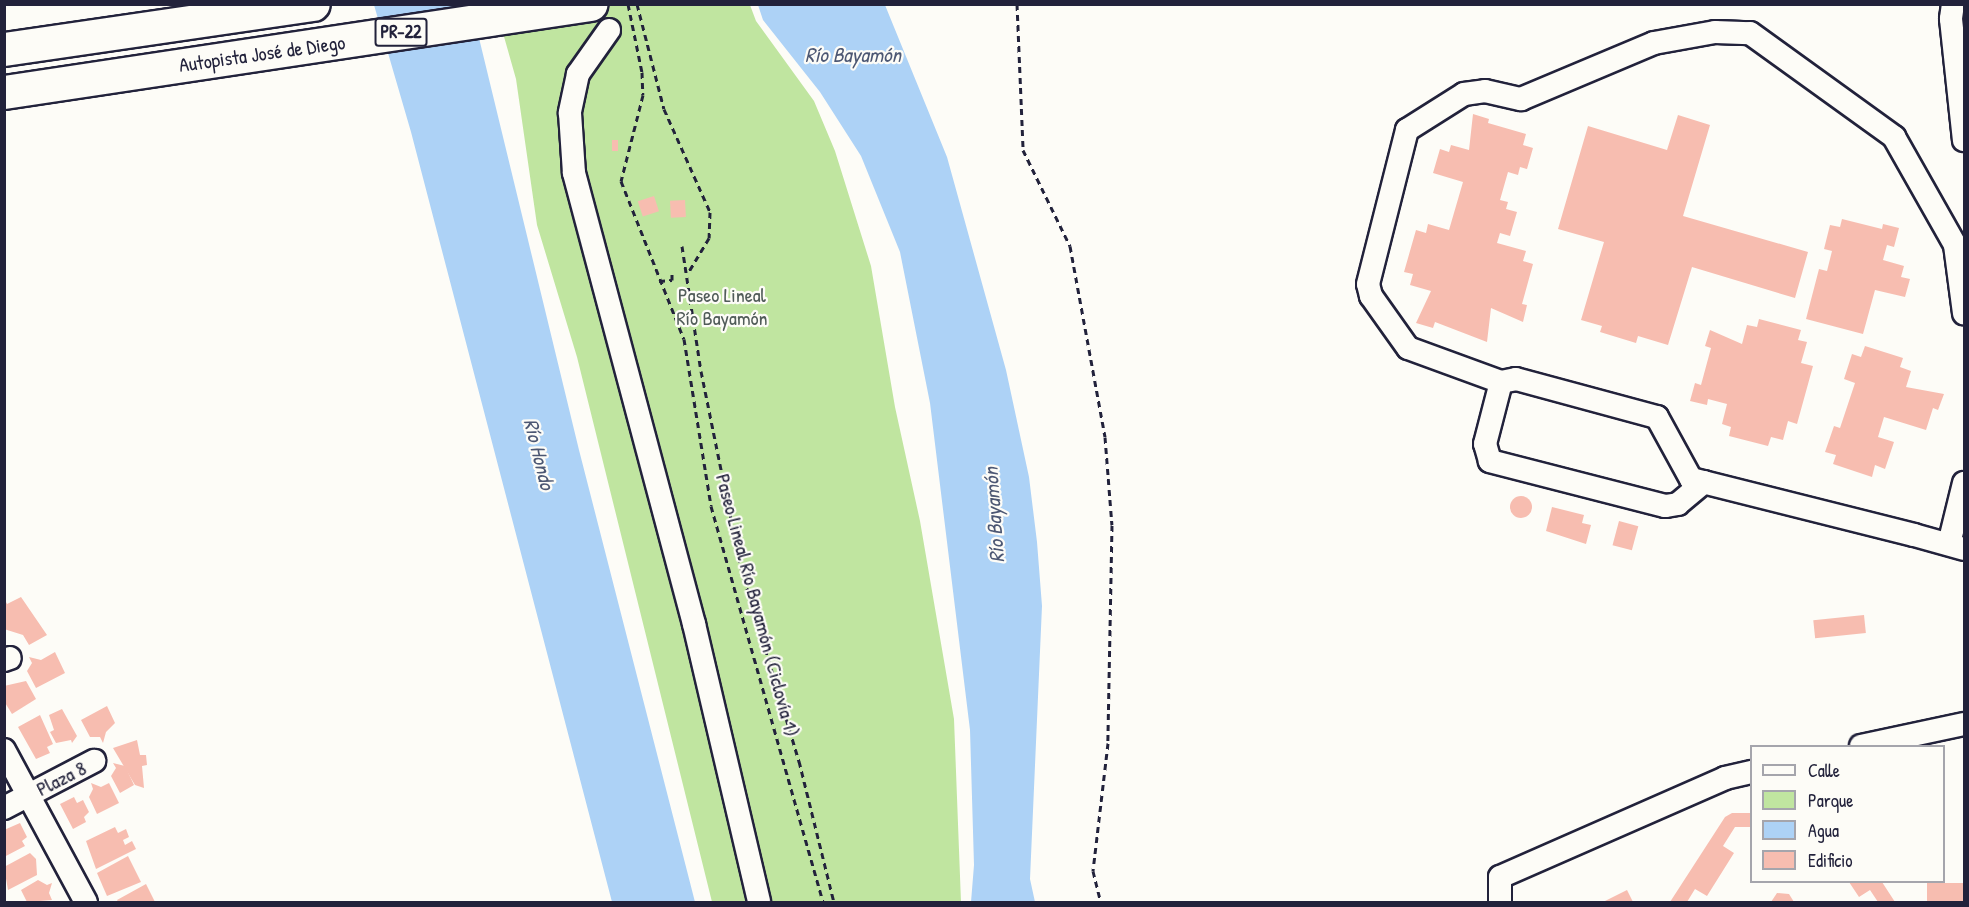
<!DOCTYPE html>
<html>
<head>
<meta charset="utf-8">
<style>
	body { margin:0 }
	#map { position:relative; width:1969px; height:907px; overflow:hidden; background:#fdfcf7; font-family:"Patrick Hand",sans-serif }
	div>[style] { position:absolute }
	.green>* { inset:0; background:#c0e5a0 }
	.water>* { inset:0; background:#add2f6 }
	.building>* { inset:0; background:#f7bdb0; transform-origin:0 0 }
	.round { border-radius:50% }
	.path>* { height:3px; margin-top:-1.5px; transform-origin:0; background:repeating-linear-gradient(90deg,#22223b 0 6px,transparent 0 10.5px) }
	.roads { filter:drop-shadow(2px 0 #22223b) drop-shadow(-2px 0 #22223b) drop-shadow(0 2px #22223b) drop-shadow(0 -2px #22223b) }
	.minor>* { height:22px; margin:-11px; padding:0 11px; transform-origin:11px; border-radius:11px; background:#fdfcf7 }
	.highway>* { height:33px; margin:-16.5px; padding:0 16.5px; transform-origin:16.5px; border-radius:16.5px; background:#fdfcf7 }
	span { translate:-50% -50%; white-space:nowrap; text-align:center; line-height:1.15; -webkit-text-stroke:4.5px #fdfcf7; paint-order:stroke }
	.shield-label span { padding:2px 4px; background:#fdfcf7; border:2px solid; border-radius:4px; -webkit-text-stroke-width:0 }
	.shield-label { font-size:18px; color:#22223b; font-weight:700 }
	.street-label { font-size:20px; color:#22223b }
	.park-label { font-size:20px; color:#515c59 }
	.water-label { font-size:21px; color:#4c5773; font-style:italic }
	.frame { position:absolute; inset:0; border:6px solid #22223b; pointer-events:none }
	.legend { position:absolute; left:1750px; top:745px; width:195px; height:138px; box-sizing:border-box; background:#fdfcf7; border:2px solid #a5a5ac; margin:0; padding:8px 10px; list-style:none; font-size:18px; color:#22223b }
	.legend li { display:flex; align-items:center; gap:12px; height:30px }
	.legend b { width:30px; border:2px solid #a5a5ac }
</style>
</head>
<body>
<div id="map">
	<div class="green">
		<div style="clip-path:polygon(495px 5px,750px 5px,756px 21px,814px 101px,835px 151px,871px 266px,895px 407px,920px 521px,954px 719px,961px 902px,712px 902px,577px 357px,537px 225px,516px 79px)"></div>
	</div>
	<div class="water">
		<div style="clip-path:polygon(374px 5px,471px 5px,579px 450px,695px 902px,612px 902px,411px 132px)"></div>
		<div style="clip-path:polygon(758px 5px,885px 5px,947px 157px,1006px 370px,1029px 477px,1037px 542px,1042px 606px,1030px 879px,1035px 902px,971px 902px,974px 865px,970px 730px,930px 403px,900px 252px,861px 156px,820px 92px,763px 20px)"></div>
	</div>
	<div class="building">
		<div style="clip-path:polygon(1473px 114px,1489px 119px,1488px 123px,1526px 134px,1523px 145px,1533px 148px,1527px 169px,1520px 167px,1518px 175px,1508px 172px,1500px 200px,1508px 202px,1506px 209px,1517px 212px,1510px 236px,1500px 233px,1497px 243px,1526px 251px,1523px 261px,1533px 264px,1522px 304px,1527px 305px,1523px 322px,1491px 308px,1487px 342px,1435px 322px,1433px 328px,1416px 323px,1431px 291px,1410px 285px,1413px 274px,1404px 272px,1416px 230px,1426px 233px,1428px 224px,1449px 230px,1463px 182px,1433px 173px,1440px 149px,1449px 152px,1451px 145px,1469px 150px)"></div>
		<div style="clip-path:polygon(1678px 115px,1710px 125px,1683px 216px,1808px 252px,1795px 298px,1692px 267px,1668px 345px,1638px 336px,1636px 343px,1600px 332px,1602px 326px,1581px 320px,1604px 242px,1558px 229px,1588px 126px,1667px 150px)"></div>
		<div style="left:612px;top:140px;width:6px;height:11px"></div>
		<div style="left:654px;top:196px;width:16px;height:17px;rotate:72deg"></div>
		<div style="left:685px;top:200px;width:17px;height:15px;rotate:87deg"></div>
		<div style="clip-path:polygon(1842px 219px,1882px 229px,1883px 224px,1899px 228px,1894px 247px,1887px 245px,1883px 260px,1904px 266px,1901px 277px,1910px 279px,1905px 297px,1875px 290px,1863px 334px,1806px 319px,1819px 269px,1827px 271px,1832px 251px,1824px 249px,1830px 225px,1840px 227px)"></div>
		<div style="clip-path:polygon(1759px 319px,1801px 330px,1798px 340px,1807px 342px,1801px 363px,1813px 366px,1797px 424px,1788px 421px,1783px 440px,1771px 437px,1768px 446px,1729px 436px,1731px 427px,1722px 424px,1727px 404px,1708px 399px,1707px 405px,1690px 401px,1695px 383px,1701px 385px,1711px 348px,1705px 346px,1710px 330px,1742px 344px,1747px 325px,1757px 327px)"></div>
		<div style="clip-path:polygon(1865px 346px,1903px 358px,1900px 367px,1911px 371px,1906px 387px,1944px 394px,1938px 410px,1933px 408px,1926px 430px,1884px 417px,1878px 437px,1894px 442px,1885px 469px,1875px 465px,1872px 477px,1833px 464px,1836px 455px,1825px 452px,1834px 426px,1840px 428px,1855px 383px,1844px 379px,1852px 354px,1861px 357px)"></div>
		<div class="round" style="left:1510px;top:496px;width:22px;height:22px"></div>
		<div style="clip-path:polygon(1552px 507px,1584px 515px,1582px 523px,1591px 525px,1586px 544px,1546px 531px)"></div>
		<div style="left:1619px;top:521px;width:20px;height:25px;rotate:15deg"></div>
		<div style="clip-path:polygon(21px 597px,47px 635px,29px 645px,23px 635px,4px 629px,4px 598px,7px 604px)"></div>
		<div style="left:1864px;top:615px;width:18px;height:51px;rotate:84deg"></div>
		<div style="clip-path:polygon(55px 652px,65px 673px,36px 688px,27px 671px,32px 663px,29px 657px,41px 660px)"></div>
		<div style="clip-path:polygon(26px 681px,36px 699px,12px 714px,4px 701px,4px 686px)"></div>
		<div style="clip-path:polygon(107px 706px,115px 723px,106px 732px,103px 743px,100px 737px,90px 737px,81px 720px)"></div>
		<div style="clip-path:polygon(62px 709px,77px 736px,72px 743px,71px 740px,56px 743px,50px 732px,54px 730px,49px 715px)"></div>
		<div style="clip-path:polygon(40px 715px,53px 744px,47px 747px,50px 753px,36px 759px,18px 727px)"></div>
		<div style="clip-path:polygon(137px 740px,140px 755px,146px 755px,147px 765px,142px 766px,144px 788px,135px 785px,113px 748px)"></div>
		<div style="clip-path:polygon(113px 763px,125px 766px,134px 785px,120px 793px,111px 776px,116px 768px)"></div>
		<div style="clip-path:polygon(91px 783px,101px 787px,109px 783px,119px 803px,97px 814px,89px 797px,93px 789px)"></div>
		<div style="clip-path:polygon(74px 797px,77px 803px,83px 800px,89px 812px,84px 817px,86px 822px,73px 829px,60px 804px)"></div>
		<div style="clip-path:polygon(1732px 813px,1752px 813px,1752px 827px,1735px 827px,1723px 846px,1734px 853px,1707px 896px,1695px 889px,1687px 902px,1670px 902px,1725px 817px)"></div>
		<div style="clip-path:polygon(20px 823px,27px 837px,22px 841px,25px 846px,4px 857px,4px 830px)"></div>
		<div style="clip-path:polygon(115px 827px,118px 833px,126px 829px,129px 837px,123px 840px,125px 845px,132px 841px,136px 849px,96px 869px,86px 841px)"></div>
		<div style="clip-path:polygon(30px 853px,36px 859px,37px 875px,8px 890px,4px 867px)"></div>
		<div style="clip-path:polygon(128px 856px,141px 882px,107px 896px,97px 873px)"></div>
		<div style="clip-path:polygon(38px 880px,47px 885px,52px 883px,49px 893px,52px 900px,27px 902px,21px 890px)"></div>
		<div style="clip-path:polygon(1849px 882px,1882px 882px,1895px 902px,1878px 902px,1870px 890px,1859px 897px)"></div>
		<div style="left:1927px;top:883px;width:37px;height:19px"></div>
		<div style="clip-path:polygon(146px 884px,155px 902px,118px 902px,117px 900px)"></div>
		<div style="clip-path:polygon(1627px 890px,1633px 902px,1603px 902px)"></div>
		<div style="clip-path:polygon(1777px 893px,1789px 894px,1794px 902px,1771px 902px)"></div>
	</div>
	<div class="path">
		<div style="left:628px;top:4px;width:69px;rotate:78.4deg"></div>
		<div style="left:642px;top:72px;width:23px;rotate:88deg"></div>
		<div style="left:643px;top:95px;width:89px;rotate:104.3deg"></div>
		<div style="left:621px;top:181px;width:170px;rotate:68.3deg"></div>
		<div style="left:684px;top:339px;width:169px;rotate:80.8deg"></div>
		<div style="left:711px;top:506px;width:412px;rotate:74.2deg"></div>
		<div style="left:637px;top:4px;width:108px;rotate:75.6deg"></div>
		<div style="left:664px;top:109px;width:113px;rotate:65.9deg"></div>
		<div style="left:710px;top:212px;width:26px;rotate:92deg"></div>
		<div style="left:709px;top:238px;width:41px;rotate:121deg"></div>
		<div style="left:1017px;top:4px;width:146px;rotate:87.6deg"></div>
		<div style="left:1023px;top:150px;width:107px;rotate:63.9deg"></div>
		<div style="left:1070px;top:246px;width:194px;rotate:79.6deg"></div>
		<div style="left:1105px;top:437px;width:88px;rotate:85.5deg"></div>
		<div style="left:1112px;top:525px;width:218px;rotate:91.1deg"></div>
		<div style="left:1108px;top:743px;width:129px;rotate:96.7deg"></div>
		<div style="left:1093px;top:871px;width:32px;rotate:76deg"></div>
		<div style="left:682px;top:246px;width:126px;rotate:81.4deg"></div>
		<div style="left:701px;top:371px;width:201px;rotate:78.5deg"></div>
		<div style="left:741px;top:568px;width:202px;rotate:73.3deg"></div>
		<div style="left:799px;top:761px;width:145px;rotate:76.1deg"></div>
		<div style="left:659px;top:281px;width:13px;rotate:-4deg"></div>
		<div style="left:672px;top:280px;width:10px;rotate:-90deg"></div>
	</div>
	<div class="roads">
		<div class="minor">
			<div style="left:1953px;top:4px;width:15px;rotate:98deg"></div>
			<div style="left:1951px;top:19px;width:122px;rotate:83.9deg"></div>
			<div style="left:609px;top:30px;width:54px;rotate:125.2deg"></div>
			<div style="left:578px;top:74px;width:40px;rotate:102deg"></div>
			<div style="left:570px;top:113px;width:60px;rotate:86.2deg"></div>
			<div style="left:574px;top:173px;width:467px;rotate:75.1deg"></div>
			<div style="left:694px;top:624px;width:285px;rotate:76.8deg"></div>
			<div style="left:1501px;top:382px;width:99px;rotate:-159.9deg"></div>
			<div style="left:1408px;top:348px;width:64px;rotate:-125.4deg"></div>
			<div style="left:1371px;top:296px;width:12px;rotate:-104deg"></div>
			<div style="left:1368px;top:284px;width:159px;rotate:-75.8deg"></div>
			<div style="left:1407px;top:130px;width:67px;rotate:-32.3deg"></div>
			<div style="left:1464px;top:94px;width:21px;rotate:-8deg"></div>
			<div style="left:1485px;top:91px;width:37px;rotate:13deg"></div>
			<div style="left:1521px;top:99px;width:144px;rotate:-22.8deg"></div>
			<div style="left:1654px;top:43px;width:62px;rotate:-10.2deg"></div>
			<div style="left:1715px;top:32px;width:35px;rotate:2deg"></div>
			<div style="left:1750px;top:33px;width:178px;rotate:35.8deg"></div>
			<div style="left:1894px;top:137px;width:124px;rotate:60.5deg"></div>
			<div style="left:1955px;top:245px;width:69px;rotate:82.5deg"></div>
			<div style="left:1704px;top:482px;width:34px;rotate:140deg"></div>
			<div style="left:1678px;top:504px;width:13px;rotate:171deg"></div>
			<div style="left:1665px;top:506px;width:181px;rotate:-165.6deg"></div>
			<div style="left:1490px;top:461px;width:18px;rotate:-106deg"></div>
			<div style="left:1485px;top:444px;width:64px;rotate:-75.5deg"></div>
			<div style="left:1501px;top:382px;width:15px;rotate:-11deg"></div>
			<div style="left:1516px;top:379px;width:146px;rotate:15.1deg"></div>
			<div style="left:1657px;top:417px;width:71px;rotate:61.3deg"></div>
			<div style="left:1691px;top:479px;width:230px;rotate:14.1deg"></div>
			<div style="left:1914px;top:535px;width:52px;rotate:15.6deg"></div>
			<div style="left:1949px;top:544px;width:63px;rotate:-76.2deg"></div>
			<div style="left:4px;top:660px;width:6px;rotate:-18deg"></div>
			<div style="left:1861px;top:746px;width:105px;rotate:-12.1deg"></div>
			<div style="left:4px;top:750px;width:173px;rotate:61.7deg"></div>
			<div style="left:4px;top:808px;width:102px;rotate:-27.6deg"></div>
			<div style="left:1500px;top:902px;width:25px;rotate:-90deg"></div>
			<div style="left:1500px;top:877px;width:246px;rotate:-23.7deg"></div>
			<div style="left:1725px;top:778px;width:28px;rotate:-13deg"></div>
		</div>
		<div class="highway">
			<div style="left:4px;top:49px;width:312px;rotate:-8.3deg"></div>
			<div style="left:4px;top:92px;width:593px;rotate:-8.54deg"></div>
		</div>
	</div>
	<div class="shield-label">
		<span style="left:401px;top:32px">PR-22</span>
	</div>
	<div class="street-label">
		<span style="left:262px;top:53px;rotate:-8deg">Autopista José de Diego</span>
		<span style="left:758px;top:605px;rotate:75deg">Paseo Lineal Río Bayamón (Ciclovía 1)</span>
		<span style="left:61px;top:778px;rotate:-27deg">Plaza 8</span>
	</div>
	<div class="park-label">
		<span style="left:722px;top:306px">Paseo Lineal<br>Río Bayamón</span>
	</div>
	<div class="water-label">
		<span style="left:853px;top:55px">Río Bayamón</span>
		<span style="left:539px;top:454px;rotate:76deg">Río Hondo</span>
		<span style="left:994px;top:515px;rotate:-94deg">Río Bayamón</span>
	</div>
	<div class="frame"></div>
	<ul class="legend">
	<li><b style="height:8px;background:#fdfcf7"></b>Calle</li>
	<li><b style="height:16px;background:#c0e5a0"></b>Parque</li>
	<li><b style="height:16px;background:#add2f6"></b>Agua</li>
	<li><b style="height:16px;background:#f7bdb0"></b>Edificio</li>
	</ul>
</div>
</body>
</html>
